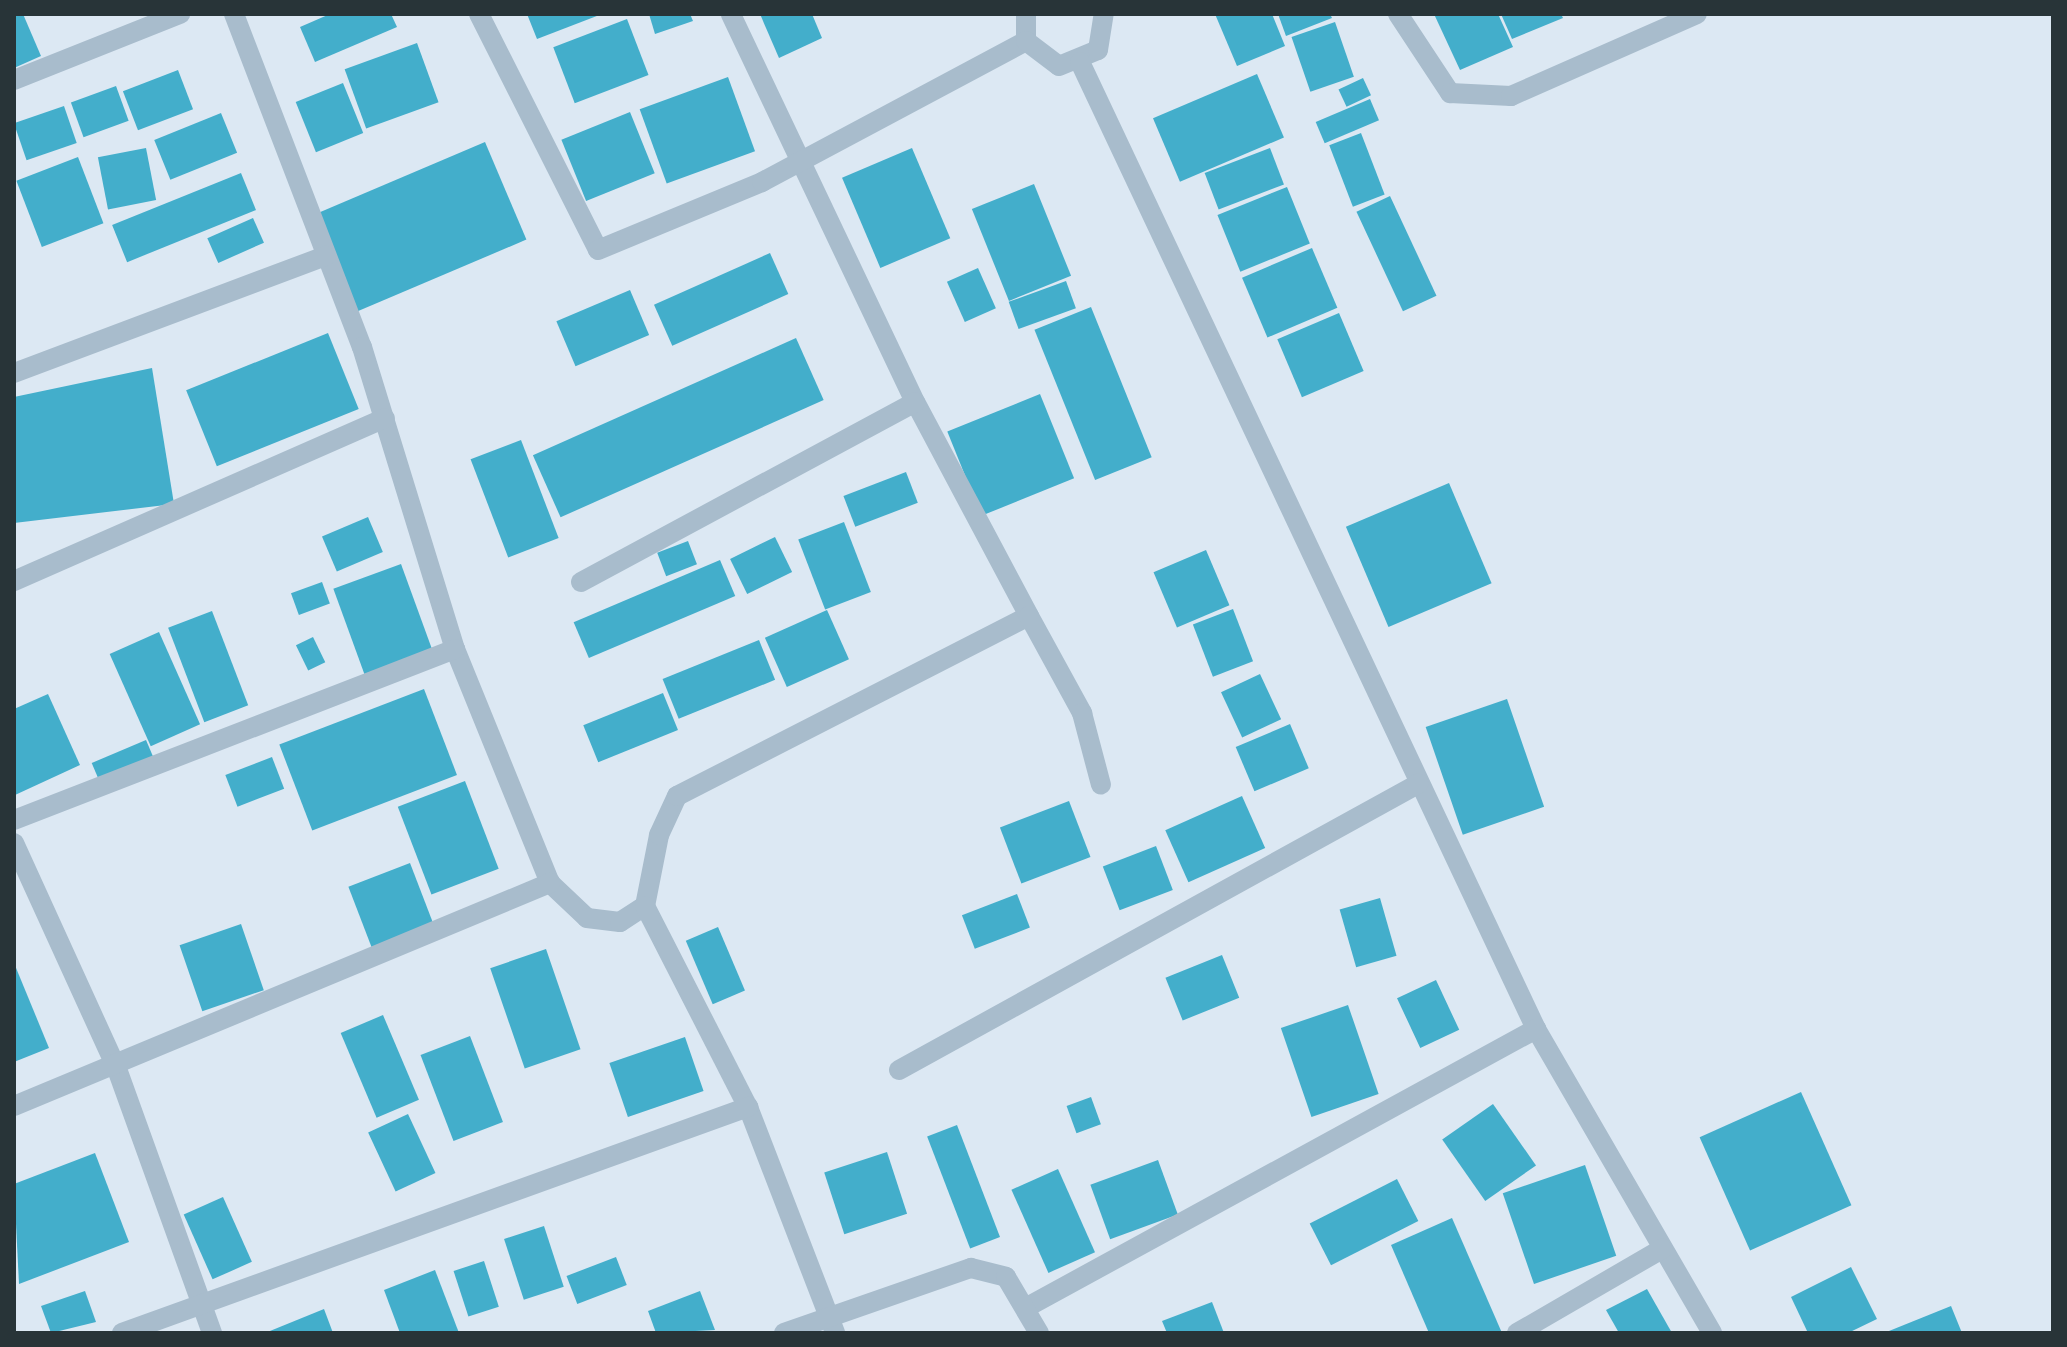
<!DOCTYPE html>
<html>
<head>
<meta charset="utf-8">
<style>
	body { margin:0 }
	#map { position:relative; width:2067px; height:1347px; overflow:hidden; background:#dce8f3; font-family:Raleway,sans-serif }
	div>[style] { position:absolute }
	.building>* { inset:0; background:#43aecb; transform-origin:0 0 }
	.minor>* { height:20px; margin:-10px; padding:0 10px; transform-origin:10px; border-radius:10px; background:#a8bccc }
	span { translate:-50% -50%; white-space:nowrap; text-align:center; line-height:1.15; -webkit-text-stroke:8px #e9f2fa; paint-order:stroke }
	.frame { position:absolute; inset:0; border:16px solid #283438; pointer-events:none }
</style>
</head>
<body>
<div id="map">
	<div class="building">
		<div style="clip-path:polygon(14px 14px,23px 14px,41px 56px,14px 68px)"></div>
		<div style="clip-path:polygon(330px 14px,391px 14px,397px 27px,315px 62px,300px 27px)"></div>
		<div style="clip-path:polygon(527px 14px,602px 14px,537px 39px)"></div>
		<div style="clip-path:polygon(649px 14px,690px 14px,693px 21px,655px 34px)"></div>
		<div style="clip-path:polygon(760px 14px,812px 14px,822px 38px,779px 58px)"></div>
		<div style="clip-path:polygon(1215px 14px,1272px 14px,1285px 46px,1237px 66px)"></div>
		<div style="clip-path:polygon(1278px 14px,1330px 14px,1332px 18px,1286px 36px)"></div>
		<div style="clip-path:polygon(1434px 14px,1498px 14px,1513px 47px,1460px 70px)"></div>
		<div style="clip-path:polygon(1501px 14px,1561px 14px,1563px 18px,1512px 39px)"></div>
		<div style="left:627px;top:19px;width:60px;height:79px;rotate:69deg"></div>
		<div style="left:1335px;top:22px;width:58px;height:46px;rotate:71deg"></div>
		<div style="left:417px;top:43px;width:63px;height:77px;rotate:70deg"></div>
		<div style="left:178px;top:70px;width:42px;height:59px;rotate:69deg"></div>
		<div style="left:1257px;top:74px;width:69px;height:113px;rotate:67deg"></div>
		<div style="left:728px;top:77px;width:79px;height:94px;rotate:70deg"></div>
		<div style="left:1363px;top:78px;width:19px;height:27px;rotate:65deg"></div>
		<div style="left:343px;top:83px;width:54px;height:51px;rotate:68deg"></div>
		<div style="left:116px;top:86px;width:37px;height:48px;rotate:70deg"></div>
		<div style="left:1370px;top:99px;width:23px;height:59px;rotate:67deg"></div>
		<div style="left:64px;top:106px;width:39px;height:53px;rotate:71deg"></div>
		<div style="left:630px;top:112px;width:66px;height:74px;rotate:68deg"></div>
		<div style="left:221px;top:113px;width:43px;height:72px;rotate:68deg"></div>
		<div style="left:1361px;top:133px;width:66px;height:34px;rotate:69deg"></div>
		<div style="left:485px;top:142px;width:106px;height:184px;rotate:67deg"></div>
		<div style="left:146px;top:148px;width:53px;height:49px;rotate:79deg"></div>
		<div style="left:912px;top:148px;width:98px;height:76px;rotate:67deg"></div>
		<div style="left:1270px;top:148px;width:39px;height:70px;rotate:69deg"></div>
		<div style="left:78px;top:157px;width:71px;height:66px;rotate:69deg"></div>
		<div style="left:241px;top:173px;width:40px;height:139px;rotate:68deg"></div>
		<div style="left:1034px;top:184px;width:99px;height:67px;rotate:68deg"></div>
		<div style="left:1287px;top:187px;width:61px;height:75px;rotate:68deg"></div>
		<div style="left:1390px;top:196px;width:110px;height:37px;rotate:65deg"></div>
		<div style="left:253px;top:218px;width:27px;height:50px;rotate:66deg"></div>
		<div style="left:1312px;top:248px;width:65px;height:76px;rotate:67deg"></div>
		<div style="left:770px;top:253px;width:45px;height:127px;rotate:66deg"></div>
		<div style="left:978px;top:268px;width:44px;height:34px;rotate:66deg"></div>
		<div style="left:1066px;top:281px;width:29px;height:61px;rotate:70deg"></div>
		<div style="left:630px;top:290px;width:49px;height:80px;rotate:67deg"></div>
		<div style="left:1091px;top:307px;width:162px;height:61px;rotate:68deg"></div>
		<div style="left:1339px;top:313px;width:63px;height:67px;rotate:67deg"></div>
		<div style="left:328px;top:333px;width:82px;height:153px;rotate:68deg"></div>
		<div style="left:796px;top:338px;width:68px;height:288px;rotate:66deg"></div>
		<div style="clip-path:polygon(152px 368px,174px 504px,14px 523px,14px 397px)"></div>
		<div style="left:1040px;top:394px;width:91px;height:100px;rotate:68deg"></div>
		<div style="left:521px;top:440px;width:105px;height:54px;rotate:69deg"></div>
		<div style="left:906px;top:472px;width:33px;height:67px;rotate:69deg"></div>
		<div style="left:1449px;top:483px;width:109px;height:112px;rotate:67deg"></div>
		<div style="left:368px;top:517px;width:38px;height:50px;rotate:67deg"></div>
		<div style="left:844px;top:522px;width:75px;height:49px;rotate:69deg"></div>
		<div style="left:775px;top:537px;width:39px;height:50px;rotate:64deg"></div>
		<div style="left:688px;top:541px;width:25px;height:33px;rotate:69deg"></div>
		<div style="left:1206px;top:550px;width:60px;height:57px;rotate:67deg"></div>
		<div style="left:720px;top:560px;width:39px;height:159px;rotate:67deg"></div>
		<div style="left:401px;top:564px;width:95px;height:72px;rotate:70deg"></div>
		<div style="left:322px;top:582px;width:23px;height:33px;rotate:70deg"></div>
		<div style="left:1233px;top:609px;width:56px;height:43px;rotate:69deg"></div>
		<div style="left:827px;top:610px;width:54px;height:68px;rotate:66deg"></div>
		<div style="left:212px;top:611px;width:101px;height:47px;rotate:69deg"></div>
		<div style="left:159px;top:632px;width:101px;height:54px;rotate:66deg"></div>
		<div style="left:313px;top:637px;width:28px;height:19px;rotate:64deg"></div>
		<div style="left:759px;top:640px;width:43px;height:104px;rotate:68deg"></div>
		<div style="left:1260px;top:674px;width:50px;height:43px;rotate:65deg"></div>
		<div style="left:424px;top:689px;width:92px;height:155px;rotate:69deg"></div>
		<div style="left:663px;top:693px;width:40px;height:86px;rotate:68deg"></div>
		<div style="clip-path:polygon(48px 694px,80px 765px,15px 795px,14px 709px)"></div>
		<div style="left:1507px;top:699px;width:114px;height:86px;rotate:71deg"></div>
		<div style="left:1290px;top:724px;width:48px;height:59px;rotate:67deg"></div>
		<div style="left:146px;top:740px;width:25px;height:59px;rotate:67deg"></div>
		<div style="left:272px;top:757px;width:34px;height:50px;rotate:69deg"></div>
		<div style="left:465px;top:781px;width:94px;height:72px;rotate:69deg"></div>
		<div style="left:1242px;top:796px;width:57px;height:84px;rotate:66deg"></div>
		<div style="left:1069px;top:801px;width:60px;height:74px;rotate:69deg"></div>
		<div style="left:1156px;top:846px;width:47px;height:57px;rotate:69deg"></div>
		<div style="left:410px;top:863px;width:68px;height:66px;rotate:69deg"></div>
		<div style="left:1017px;top:894px;width:36px;height:59px;rotate:69deg"></div>
		<div style="left:1380px;top:898px;width:60px;height:42px;rotate:74deg"></div>
		<div style="left:241px;top:924px;width:70px;height:65px;rotate:71deg"></div>
		<div style="left:718px;top:927px;width:69px;height:35px;rotate:67deg"></div>
		<div style="left:546px;top:949px;width:106px;height:59px;rotate:71deg"></div>
		<div style="left:1222px;top:955px;width:46px;height:61px;rotate:68deg"></div>
		<div style="clip-path:polygon(14px 963px,49px 1048px,14px 1062px)"></div>
		<div style="left:1436px;top:980px;width:55px;height:43px;rotate:65deg"></div>
		<div style="left:1348px;top:1005px;width:94px;height:71px;rotate:71deg"></div>
		<div style="left:383px;top:1015px;width:92px;height:46px;rotate:67deg"></div>
		<div style="left:470px;top:1036px;width:92px;height:53px;rotate:69deg"></div>
		<div style="left:685px;top:1037px;width:57px;height:80px;rotate:71deg"></div>
		<div style="left:1801px;top:1092px;width:124px;height:111px;rotate:66deg"></div>
		<div style="left:1091px;top:1097px;width:29px;height:26px;rotate:70deg"></div>
		<div style="left:1493px;top:1104px;width:75px;height:62px;rotate:55deg"></div>
		<div style="left:408px;top:1114px;width:65px;height:44px;rotate:65deg"></div>
		<div style="left:957px;top:1125px;width:120px;height:32px;rotate:69deg"></div>
		<div style="left:887px;top:1152px;width:65px;height:66px;rotate:72deg"></div>
		<div style="clip-path:polygon(95px 1153px,129px 1242px,19px 1284px,14px 1184px)"></div>
		<div style="left:1158px;top:1160px;width:58px;height:72px;rotate:70deg"></div>
		<div style="left:1585px;top:1165px;width:96px;height:87px;rotate:71deg"></div>
		<div style="left:1058px;top:1169px;width:91px;height:51px;rotate:66deg"></div>
		<div style="left:1397px;top:1179px;width:47px;height:98px;rotate:63deg"></div>
		<div style="left:223px;top:1197px;width:71px;height:43px;rotate:66deg"></div>
		<div style="clip-path:polygon(1452px 1218px,1502px 1333px,1429px 1333px,1391px 1245px)"></div>
		<div style="left:544px;top:1226px;width:64px;height:42px;rotate:72deg"></div>
		<div style="left:616px;top:1257px;width:30px;height:53px;rotate:69deg"></div>
		<div style="left:484px;top:1261px;width:48px;height:32px;rotate:72deg"></div>
		<div style="clip-path:polygon(1851px 1267px,1877px 1319px,1848px 1333px,1808px 1333px,1791px 1297px)"></div>
		<div style="clip-path:polygon(435px 1270px,459px 1333px,400px 1333px,384px 1290px)"></div>
		<div style="clip-path:polygon(1647px 1289px,1672px 1333px,1619px 1333px,1606px 1310px)"></div>
		<div style="clip-path:polygon(85px 1291px,96px 1322px,51px 1333px,41px 1306px)"></div>
		<div style="clip-path:polygon(700px 1291px,715px 1330px,656px 1333px,648px 1311px)"></div>
		<div style="clip-path:polygon(1212px 1302px,1224px 1333px,1167px 1333px,1162px 1321px)"></div>
		<div style="clip-path:polygon(1951px 1306px,1962px 1333px,1884px 1333px)"></div>
		<div style="clip-path:polygon(324px 1309px,333px 1333px,265px 1333px)"></div>
	</div>
	<div class="minor">
		<div style="left:234px;top:14px;width:357px;rotate:69deg"></div>
		<div style="left:362px;top:347px;width:316px;rotate:72.9deg"></div>
		<div style="left:455px;top:649px;width:253px;rotate:67.9deg"></div>
		<div style="left:550px;top:883px;width:51px;rotate:43.4deg"></div>
		<div style="left:587px;top:918px;width:33px;rotate:7deg"></div>
		<div style="left:620px;top:922px;width:30px;rotate:-33deg"></div>
		<div style="left:645px;top:906px;width:72px;rotate:-78.8deg"></div>
		<div style="left:659px;top:835px;width:43px;rotate:-65.2deg"></div>
		<div style="left:677px;top:796px;width:395px;rotate:-27.1deg"></div>
		<div style="left:1029px;top:616px;width:242px;rotate:-118deg"></div>
		<div style="left:915px;top:402px;width:429px;rotate:-115.4deg"></div>
		<div style="left:479px;top:14px;width:264px;rotate:63.2deg"></div>
		<div style="left:598px;top:250px;width:178px;rotate:-22.5deg"></div>
		<div style="left:762px;top:182px;width:299px;rotate:-28.1deg"></div>
		<div style="left:1026px;top:14px;width:27px;rotate:90deg"></div>
		<div style="left:1026px;top:41px;width:41px;rotate:37.1deg"></div>
		<div style="left:1059px;top:66px;width:42px;rotate:-22.3deg"></div>
		<div style="left:1098px;top:50px;width:36px;rotate:-81deg"></div>
		<div style="left:1398px;top:14px;width:95px;rotate:56.6deg"></div>
		<div style="left:1450px;top:93px;width:61px;rotate:2.8deg"></div>
		<div style="left:1511px;top:96px;width:203px;rotate:-23.8deg"></div>
		<div style="left:1080px;top:62px;width:1069px;rotate:64.75deg"></div>
		<div style="left:1536px;top:1029px;width:351px;rotate:59.9deg"></div>
		<div style="left:14px;top:80px;width:179px;rotate:-21.7deg"></div>
		<div style="left:14px;top:373px;width:333px;rotate:-20.6deg"></div>
		<div style="left:14px;top:581px;width:405px;rotate:-23.7deg"></div>
		<div style="left:581px;top:582px;width:379px;rotate:-28.3deg"></div>
		<div style="left:1029px;top:616px;width:111px;rotate:61.3deg"></div>
		<div style="left:1082px;top:713px;width:74px;rotate:75.2deg"></div>
		<div style="left:14px;top:820px;width:473px;rotate:-21.2deg"></div>
		<div style="left:14px;top:843px;width:248px;rotate:65.5deg"></div>
		<div style="left:117px;top:1069px;width:281px;rotate:70.2deg"></div>
		<div style="left:645px;top:906px;width:226px;rotate:62.9deg"></div>
		<div style="left:748px;top:1107px;width:242px;rotate:68.9deg"></div>
		<div style="left:899px;top:1070px;width:593px;rotate:-28.86deg"></div>
		<div style="left:14px;top:1106px;width:581px;rotate:-22.59deg"></div>
		<div style="left:1029px;top:1306px;width:578px;rotate:-28.65deg"></div>
		<div style="left:122px;top:1333px;width:666px;rotate:-19.85deg"></div>
		<div style="left:784px;top:1333px;width:198px;rotate:-19.2deg"></div>
		<div style="left:971px;top:1268px;width:36px;rotate:14deg"></div>
		<div style="left:1006px;top:1277px;width:65px;rotate:59.5deg"></div>
		<div style="left:1517px;top:1333px;width:168px;rotate:-30.1deg"></div>
	</div>
	<div class="frame"></div>
</div>
</body>
</html>
